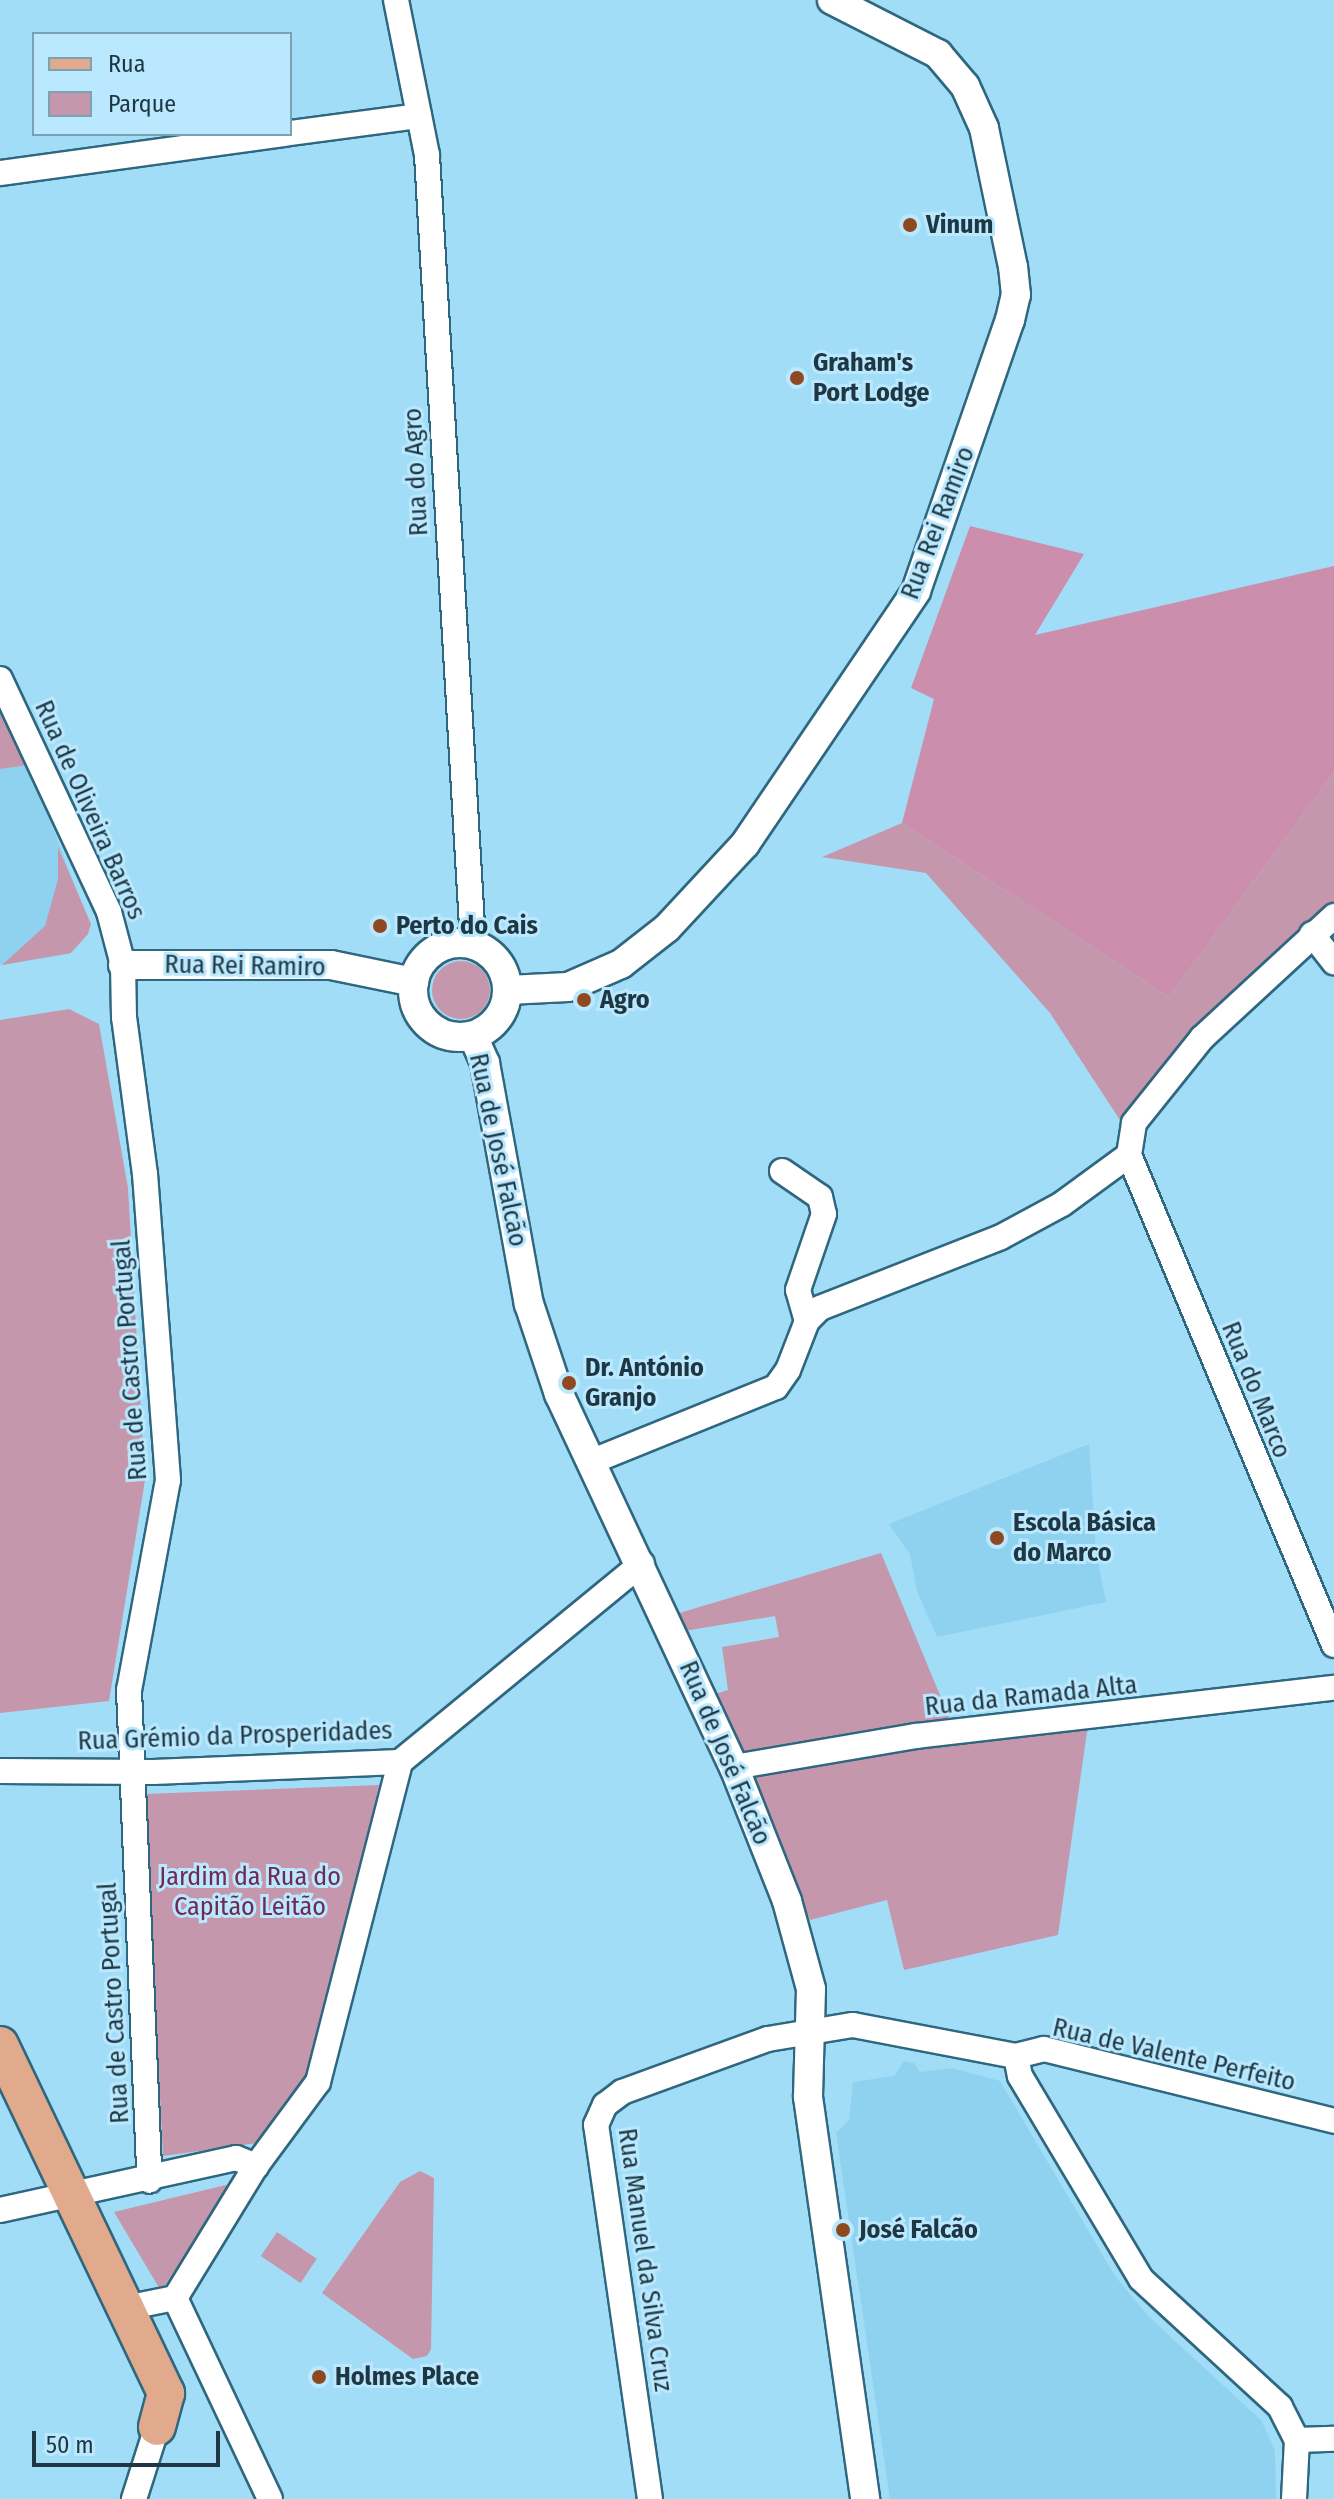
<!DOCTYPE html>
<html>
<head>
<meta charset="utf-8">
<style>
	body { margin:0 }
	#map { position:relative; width:1334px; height:2499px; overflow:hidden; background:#a2ddf8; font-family:"Fira Sans Condensed",sans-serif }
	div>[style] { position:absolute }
	.built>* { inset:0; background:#8ed2f0 }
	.green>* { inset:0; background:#c497ac; transform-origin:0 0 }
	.round { border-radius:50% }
	.forest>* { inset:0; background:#cb8eac }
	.roads { filter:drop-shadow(2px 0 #2f677f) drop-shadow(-2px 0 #2f677f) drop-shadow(0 2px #2f677f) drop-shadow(0 -2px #2f677f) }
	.minor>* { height:24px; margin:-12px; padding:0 12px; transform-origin:12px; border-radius:12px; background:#fff }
	.tertiary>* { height:28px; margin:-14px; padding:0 14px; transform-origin:14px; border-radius:14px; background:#fff }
	.tertiary>.ring { margin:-14px; padding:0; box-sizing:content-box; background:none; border:28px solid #fff; border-radius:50% }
	.primary>* { height:36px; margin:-18px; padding:0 18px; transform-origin:18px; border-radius:18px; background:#e2aa8c }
	.dots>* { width:22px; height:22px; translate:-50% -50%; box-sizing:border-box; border:4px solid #bae8fe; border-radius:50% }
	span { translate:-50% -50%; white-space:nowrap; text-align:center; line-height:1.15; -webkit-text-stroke:6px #bae8fe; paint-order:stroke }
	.poi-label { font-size:26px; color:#1f3742; font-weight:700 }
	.left { translate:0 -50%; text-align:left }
	.street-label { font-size:26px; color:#1f3742 }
	.park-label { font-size:26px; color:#712952 }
	.legend { position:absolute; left:32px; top:32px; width:260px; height:104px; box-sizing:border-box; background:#bae8fe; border:2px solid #7ca1b3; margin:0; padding:10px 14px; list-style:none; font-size:24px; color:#1f3742 }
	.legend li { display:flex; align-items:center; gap:16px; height:40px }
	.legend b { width:40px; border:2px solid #7ca1b3 }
	.scale { position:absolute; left:32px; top:2431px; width:188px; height:36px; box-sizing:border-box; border:4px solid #1f3742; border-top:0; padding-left:10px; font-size:24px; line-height:28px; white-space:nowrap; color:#1f3742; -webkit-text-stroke:6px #bae8fe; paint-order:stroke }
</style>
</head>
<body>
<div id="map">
	<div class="built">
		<div style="clip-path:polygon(29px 765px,87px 917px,70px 954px,0 965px,0 769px)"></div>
		<div style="clip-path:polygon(1089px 1444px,1096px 1551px,1106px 1602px,937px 1637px,917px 1591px,910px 1554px,889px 1524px)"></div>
		<div style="clip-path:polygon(904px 2061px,914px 2063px,920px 2072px,952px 2068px,1000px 2081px,1115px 2276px,1149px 2317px,1261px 2420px,1275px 2451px,1276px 2499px,890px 2499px,836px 2133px,849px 2120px,853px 2082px,894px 2076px)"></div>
	</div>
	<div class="green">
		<div style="clip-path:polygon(0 709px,29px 765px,0 769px)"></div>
		<div style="clip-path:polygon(1334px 772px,1334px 902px,1219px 1011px,1120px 1120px,1050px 1013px,926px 873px,822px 857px,902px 823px,1169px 997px)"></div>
		<div style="clip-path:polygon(58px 847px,91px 924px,88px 934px,71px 953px,2px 965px,45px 926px,58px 879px)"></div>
		<div class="round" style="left:432px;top:961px;width:58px;height:58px"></div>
		<div style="clip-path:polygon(69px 1009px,99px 1024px,128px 1188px,145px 1480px,109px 1701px,0 1713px,0 1020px)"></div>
		<div style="clip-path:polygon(881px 1553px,952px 1724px,739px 1755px,712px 1695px,728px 1690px,722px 1647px,779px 1637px,775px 1616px,684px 1631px,676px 1614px)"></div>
		<div style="clip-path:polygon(1088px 1725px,1058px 1935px,904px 1970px,887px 1900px,810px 1920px,748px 1781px,750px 1775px,862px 1752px)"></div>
		<div style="clip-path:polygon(379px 1785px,310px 2080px,258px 2143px,163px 2156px,145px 1794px)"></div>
		<div style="clip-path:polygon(420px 2171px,434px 2178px,431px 2349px,427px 2356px,413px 2359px,322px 2293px,400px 2182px)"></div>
		<div style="clip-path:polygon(234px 2183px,161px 2291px,114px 2212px)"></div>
		<div style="left:277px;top:2232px;width:48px;height:29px;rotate:34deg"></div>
	</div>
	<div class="forest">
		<div style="clip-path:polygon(970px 526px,1084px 554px,1035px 635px,1334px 566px,1334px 772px,1169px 997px,902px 823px,934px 699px,911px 688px)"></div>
	</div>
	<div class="roads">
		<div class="minor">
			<div style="left:396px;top:0;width:158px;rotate:78.7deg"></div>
			<div style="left:427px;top:155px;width:790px;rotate:86.66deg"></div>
			<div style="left:290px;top:133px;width:130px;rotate:-7.5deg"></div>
			<div style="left:0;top:173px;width:287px;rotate:-7.8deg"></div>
			<div style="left:0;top:679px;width:257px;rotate:64.9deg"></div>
			<div style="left:109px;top:912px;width:55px;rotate:75.2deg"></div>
			<div style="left:123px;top:965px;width:52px;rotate:88.9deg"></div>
			<div style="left:124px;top:1017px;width:158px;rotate:82.4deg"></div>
			<div style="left:145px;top:1174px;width:307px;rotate:85.7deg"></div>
			<div style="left:168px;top:1480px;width:214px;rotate:100.5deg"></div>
			<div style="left:129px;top:1690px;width:491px;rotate:87.6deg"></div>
			<div style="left:1312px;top:934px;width:36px;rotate:52deg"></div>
			<div style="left:1129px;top:1155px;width:531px;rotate:67.3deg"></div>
			<div style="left:782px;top:1171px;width:46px;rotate:34.4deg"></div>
			<div style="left:820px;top:1197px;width:17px;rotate:77deg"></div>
			<div style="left:824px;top:1214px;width:80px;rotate:108.9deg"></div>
			<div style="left:798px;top:1290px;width:32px;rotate:74deg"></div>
			<div style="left:593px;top:1461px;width:197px;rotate:-22deg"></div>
			<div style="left:776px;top:1387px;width:21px;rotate:-55deg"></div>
			<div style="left:788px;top:1370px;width:53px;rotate:-68.8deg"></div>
			<div style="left:807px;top:1321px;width:18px;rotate:-45deg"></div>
			<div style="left:820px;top:1308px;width:194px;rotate:-21.4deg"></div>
			<div style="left:1001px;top:1237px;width:69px;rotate:-28.4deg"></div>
			<div style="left:1062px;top:1204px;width:83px;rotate:-36.2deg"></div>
			<div style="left:1129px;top:1155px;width:32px;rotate:-81deg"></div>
			<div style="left:1134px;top:1123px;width:109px;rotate:-51.3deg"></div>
			<div style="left:1202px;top:1038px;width:180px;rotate:-42.7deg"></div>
			<div style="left:734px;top:1767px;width:185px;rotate:-9.7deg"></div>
			<div style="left:916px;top:1736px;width:421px;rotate:-6.6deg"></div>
			<div style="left:0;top:1771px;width:153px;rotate:0.4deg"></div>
			<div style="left:153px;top:1772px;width:247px;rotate:-2.3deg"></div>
			<div style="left:400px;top:1762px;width:313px;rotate:-39.4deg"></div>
			<div style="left:1016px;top:2056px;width:20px;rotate:79deg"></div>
			<div style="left:1020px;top:2076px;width:236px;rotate:59.2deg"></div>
			<div style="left:1141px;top:2279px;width:189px;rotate:42.6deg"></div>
			<div style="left:1280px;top:2407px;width:37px;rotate:63deg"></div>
			<div style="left:1297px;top:2440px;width:37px;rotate:-2deg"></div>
			<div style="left:0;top:2210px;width:242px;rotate:-12.4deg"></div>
			<div style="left:236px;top:2158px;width:22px;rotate:22deg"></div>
			<div style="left:175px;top:2298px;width:155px;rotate:-58.5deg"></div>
			<div style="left:256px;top:2166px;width:104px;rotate:-53.6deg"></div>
			<div style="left:318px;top:2082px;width:330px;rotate:-75.6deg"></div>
			<div style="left:175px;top:2298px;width:222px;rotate:64.7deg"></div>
			<div style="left:125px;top:2308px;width:51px;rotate:-11.3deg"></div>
			<div style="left:134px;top:2499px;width:76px;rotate:-72.3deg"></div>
			<div style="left:650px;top:2499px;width:378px;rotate:-98.2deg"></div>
			<div style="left:596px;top:2125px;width:22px;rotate:-66deg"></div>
			<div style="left:605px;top:2105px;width:21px;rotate:-37deg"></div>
			<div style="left:622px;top:2092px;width:155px;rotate:-20deg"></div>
			<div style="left:768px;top:2039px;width:86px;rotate:-9.4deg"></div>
			<div style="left:853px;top:2025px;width:166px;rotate:10.8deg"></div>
			<div style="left:1016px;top:2056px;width:29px;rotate:-14deg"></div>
			<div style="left:1044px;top:2049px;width:299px;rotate:13.9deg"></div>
			<div style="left:1294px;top:2499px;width:59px;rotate:-87.1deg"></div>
		</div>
		<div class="tertiary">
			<div class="ring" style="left:413px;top:943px;width:66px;height:66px"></div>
			<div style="left:123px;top:965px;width:208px"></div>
			<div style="left:331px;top:965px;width:85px;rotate:11.6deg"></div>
			<div style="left:508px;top:990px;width:60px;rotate:-2.9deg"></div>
			<div style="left:568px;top:987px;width:58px;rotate:-23.5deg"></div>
			<div style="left:621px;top:964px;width:58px;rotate:-38deg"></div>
			<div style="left:667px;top:928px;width:115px;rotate:-47.1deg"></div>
			<div style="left:745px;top:844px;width:305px;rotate:-55.9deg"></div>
			<div style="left:916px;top:591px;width:287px;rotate:-70.9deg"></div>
			<div style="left:1010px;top:320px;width:26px;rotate:-77deg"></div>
			<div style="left:1016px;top:295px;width:28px;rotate:-96deg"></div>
			<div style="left:1013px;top:267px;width:142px;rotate:-101.8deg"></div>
			<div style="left:984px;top:128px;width:46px;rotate:-114.3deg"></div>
			<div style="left:965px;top:86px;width:42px;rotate:-130.2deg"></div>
			<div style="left:938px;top:54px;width:119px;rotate:-153deg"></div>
			<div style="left:473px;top:1036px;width:30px;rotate:66deg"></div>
			<div style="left:485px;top:1063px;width:245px;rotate:79.7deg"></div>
			<div style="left:529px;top:1304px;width:95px;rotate:71.6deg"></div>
			<div style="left:559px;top:1394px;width:412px;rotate:64.9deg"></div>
			<div style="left:734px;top:1767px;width:144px;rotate:68.4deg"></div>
			<div style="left:787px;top:1901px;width:91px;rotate:74.7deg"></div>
			<div style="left:811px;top:1989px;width:108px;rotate:91.6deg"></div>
			<div style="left:808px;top:2097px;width:406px;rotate:81.9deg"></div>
		</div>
		<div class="primary">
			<div style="left:0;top:2045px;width:386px;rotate:64.5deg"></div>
			<div style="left:166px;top:2393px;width:35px;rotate:105deg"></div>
		</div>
	</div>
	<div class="dots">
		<div style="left:910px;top:225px;background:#8f4920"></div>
		<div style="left:797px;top:378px;background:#8f4920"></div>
		<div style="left:380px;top:926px;background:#8f4920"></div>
		<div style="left:584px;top:1000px;background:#8f4920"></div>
		<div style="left:569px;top:1383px;background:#8f4920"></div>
		<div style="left:997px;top:1538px;background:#8f4920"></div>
		<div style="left:843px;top:2230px;background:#8f4920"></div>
		<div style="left:319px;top:2377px;background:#8f4920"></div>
	</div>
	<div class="poi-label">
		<span class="left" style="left:926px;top:225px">Vinum</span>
		<span class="left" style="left:813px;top:378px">Graham's<br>Port Lodge</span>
		<span class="left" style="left:396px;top:926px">Perto do Cais</span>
		<span class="left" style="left:600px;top:1000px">Agro</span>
		<span class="left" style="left:585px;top:1383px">Dr. António<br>Granjo</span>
		<span class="left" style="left:1013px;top:1538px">Escola Básica<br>do Marco</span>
		<span class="left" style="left:859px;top:2230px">José Falcão</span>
		<span class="left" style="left:335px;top:2377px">Holmes Place</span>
	</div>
	<div class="street-label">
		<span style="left:416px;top:472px;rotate:-93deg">Rua do Agro</span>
		<span style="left:938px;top:523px;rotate:-69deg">Rua Rei Ramiro</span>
		<span style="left:90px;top:810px;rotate:66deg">Rua de Oliveira Barros</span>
		<span style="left:245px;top:966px;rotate:1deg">Rua Rei Ramiro</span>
		<span style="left:498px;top:1150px;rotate:78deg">Rua de José Falcão</span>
		<span style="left:130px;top:1360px;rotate:-94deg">Rua de Castro Portugal</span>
		<span style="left:1256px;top:1390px;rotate:68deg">Rua do Marco</span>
		<span style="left:1031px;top:1696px;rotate:-6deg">Rua da Ramada Alta</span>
		<span style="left:235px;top:1736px;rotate:-2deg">Rua Grémio da Prosperidades</span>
		<span style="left:725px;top:1753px;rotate:67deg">Rua de José Falcão</span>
		<span style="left:114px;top:2003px;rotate:-93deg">Rua de Castro Portugal</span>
		<span style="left:1174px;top:2055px;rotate:13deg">Rua de Valente Perfeito</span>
		<span style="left:645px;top:2260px;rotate:82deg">Rua Manuel da Silva Cruz</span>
	</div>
	<div class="park-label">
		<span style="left:250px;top:1892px">Jardim da Rua do<br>Capitão Leitão</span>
	</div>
	<ul class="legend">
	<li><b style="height:10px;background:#e2aa8c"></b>Rua</li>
	<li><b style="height:22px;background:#c497ac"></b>Parque</li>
	</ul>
	<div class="scale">50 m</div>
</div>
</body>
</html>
